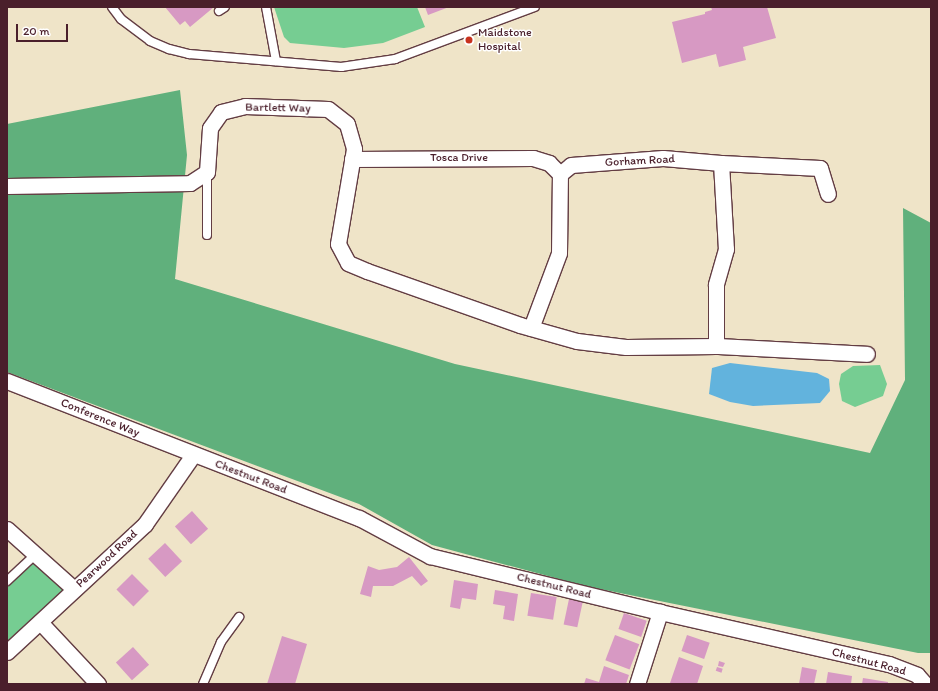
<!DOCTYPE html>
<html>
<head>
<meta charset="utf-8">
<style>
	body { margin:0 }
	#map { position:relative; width:938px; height:691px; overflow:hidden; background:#efe4c8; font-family:Itim,sans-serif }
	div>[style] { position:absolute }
	.green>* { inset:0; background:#76cd92 }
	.forest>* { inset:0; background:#60b07c }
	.water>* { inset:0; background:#62b3dd }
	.building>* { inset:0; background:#d799c3; transform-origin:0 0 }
	.roads { filter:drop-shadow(1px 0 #633d43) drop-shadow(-1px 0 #633d43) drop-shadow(0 1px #633d43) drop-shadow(0 -1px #633d43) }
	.lane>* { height:8px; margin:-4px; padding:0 4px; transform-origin:4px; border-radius:4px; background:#fff }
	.street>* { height:15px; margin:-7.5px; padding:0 7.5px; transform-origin:7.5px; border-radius:7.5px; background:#fff }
	.dots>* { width:11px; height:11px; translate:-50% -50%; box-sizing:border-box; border:2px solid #fff; border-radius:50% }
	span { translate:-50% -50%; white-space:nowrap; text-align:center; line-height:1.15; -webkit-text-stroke:3px #fff; paint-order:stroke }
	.poi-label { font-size:12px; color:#4a1f2b }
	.left { translate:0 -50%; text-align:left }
	.street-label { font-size:12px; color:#4a1f2b }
	.frame { position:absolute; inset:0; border:8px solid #4a1f2b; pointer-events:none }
	.scale { position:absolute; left:16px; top:24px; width:52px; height:18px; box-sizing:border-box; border:2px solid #4a1f2b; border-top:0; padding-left:5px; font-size:12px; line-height:14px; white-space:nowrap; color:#4a1f2b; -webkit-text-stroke:3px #fff; paint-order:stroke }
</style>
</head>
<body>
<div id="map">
	<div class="green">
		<div style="clip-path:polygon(274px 7px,417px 7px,425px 27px,383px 43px,344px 48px,290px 43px,284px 37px)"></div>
		<div style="clip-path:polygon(880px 365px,887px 384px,883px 396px,855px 407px,842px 401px,839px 384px,841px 374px,853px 366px)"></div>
		<div style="clip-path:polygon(35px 555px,74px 589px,7px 652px,7px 581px)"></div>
	</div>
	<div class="forest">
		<div style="clip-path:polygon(180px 90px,187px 155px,175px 279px,455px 364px,870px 453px,905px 380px,903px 208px,931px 223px,931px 653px,918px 653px,585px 586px,432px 545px,359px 504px,7px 372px,7px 124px)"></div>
	</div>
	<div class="water">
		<div style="clip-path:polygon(730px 363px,817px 373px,829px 379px,830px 391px,820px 403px,753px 406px,730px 402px,709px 394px,712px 368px)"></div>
	</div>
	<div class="building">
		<div style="clip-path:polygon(165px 7px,214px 7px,190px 27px,185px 21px,180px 25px)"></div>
		<div style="clip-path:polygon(425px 7px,449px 7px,428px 15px)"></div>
		<div style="clip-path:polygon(711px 7px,767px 7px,776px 38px,743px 47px,746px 60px,719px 67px,716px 54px,682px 63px,672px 22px,705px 14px,705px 12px,712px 10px)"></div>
		<div style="left:192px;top:511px;width:24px;height:23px;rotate:48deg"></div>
		<div style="left:165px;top:543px;width:25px;height:23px;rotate:47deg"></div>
		<div style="clip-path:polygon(409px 557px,428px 581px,421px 586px,412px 576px,393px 586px,373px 586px,371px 597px,360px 594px,368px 566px,379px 570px,397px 567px)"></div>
		<div style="left:132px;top:574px;width:24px;height:22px;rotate:45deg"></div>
		<div style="clip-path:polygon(454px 580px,478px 584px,476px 600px,462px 598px,460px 609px,450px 607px)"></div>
		<div style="clip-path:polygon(495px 590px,518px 594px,514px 621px,503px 619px,505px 606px,493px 604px)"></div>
		<div style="left:531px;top:593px;width:26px;height:23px;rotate:9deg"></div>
		<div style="left:569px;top:599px;width:14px;height:26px;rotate:12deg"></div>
		<div style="left:624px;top:613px;width:24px;height:17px;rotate:19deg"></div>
		<div style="left:615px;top:635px;width:26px;height:27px;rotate:21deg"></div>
		<div style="left:687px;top:635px;width:24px;height:17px;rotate:19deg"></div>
		<div style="clip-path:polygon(282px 636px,307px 644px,295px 684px,267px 684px)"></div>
		<div style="left:133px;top:647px;width:24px;height:23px;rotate:48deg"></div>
		<div style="clip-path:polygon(679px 657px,703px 666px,697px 684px,670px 683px)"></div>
		<div style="clip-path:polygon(719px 661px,725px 663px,723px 667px,718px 666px)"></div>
		<div style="clip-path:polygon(604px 666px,629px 675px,626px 684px,584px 684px,586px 678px,599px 682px)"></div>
		<div style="left:717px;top:667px;width:6px;height:4px;rotate:18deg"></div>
		<div style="clip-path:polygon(802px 667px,817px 670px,814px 684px,799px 684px)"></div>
		<div style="clip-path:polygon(828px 672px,852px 676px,851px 684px,826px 684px)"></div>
		<div style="clip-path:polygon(863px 678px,888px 682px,888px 684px,862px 684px)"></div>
	</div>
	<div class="roads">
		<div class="lane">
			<div style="left:112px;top:7px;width:15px;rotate:53deg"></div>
			<div style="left:121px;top:19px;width:36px;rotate:37deg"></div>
			<div style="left:150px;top:41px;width:21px;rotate:23deg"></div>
			<div style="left:169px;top:49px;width:21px;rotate:14deg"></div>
			<div style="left:189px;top:54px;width:153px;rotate:4.9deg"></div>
			<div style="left:341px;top:67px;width:55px;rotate:-8.4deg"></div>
			<div style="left:395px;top:59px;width:149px;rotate:-20.4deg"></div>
			<div style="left:266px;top:7px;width:55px;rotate:79.5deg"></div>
			<div style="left:219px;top:11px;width:7px;rotate:-34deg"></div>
			<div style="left:207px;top:172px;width:63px;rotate:90deg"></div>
			<div style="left:7px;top:581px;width:38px;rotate:-43deg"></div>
			<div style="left:203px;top:684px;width:46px;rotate:-66.8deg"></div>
			<div style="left:221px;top:642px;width:31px;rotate:-54deg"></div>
		</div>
		<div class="street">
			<div style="left:352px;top:159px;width:181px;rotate:-0.3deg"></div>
			<div style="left:533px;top:158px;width:17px;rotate:17deg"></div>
			<div style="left:549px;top:163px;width:16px;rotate:45deg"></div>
			<div style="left:721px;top:163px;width:99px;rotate:2.9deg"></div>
			<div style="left:820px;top:168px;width:27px;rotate:73deg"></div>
			<div style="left:7px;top:186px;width:183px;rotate:-0.9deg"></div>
			<div style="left:190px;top:183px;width:20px;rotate:-33deg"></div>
			<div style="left:207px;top:172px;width:44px;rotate:-86.1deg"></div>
			<div style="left:210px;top:128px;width:19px;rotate:-55deg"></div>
			<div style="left:221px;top:112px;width:25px;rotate:-14deg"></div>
			<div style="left:245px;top:106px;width:83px;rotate:2.1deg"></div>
			<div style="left:328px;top:109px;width:24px;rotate:38deg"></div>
			<div style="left:347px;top:124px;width:26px;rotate:74deg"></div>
			<div style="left:354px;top:149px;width:96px;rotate:99.6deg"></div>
			<div style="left:338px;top:244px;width:21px;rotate:62deg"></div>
			<div style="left:348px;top:263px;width:21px;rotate:23deg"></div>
			<div style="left:367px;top:271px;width:162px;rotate:19.4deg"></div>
			<div style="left:520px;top:325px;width:59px;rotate:15.7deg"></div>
			<div style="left:577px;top:341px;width:49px;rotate:7deg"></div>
			<div style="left:626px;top:347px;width:90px;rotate:-0.6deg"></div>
			<div style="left:716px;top:346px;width:151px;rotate:3deg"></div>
			<div style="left:531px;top:328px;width:80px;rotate:-69.5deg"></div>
			<div style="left:559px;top:253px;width:79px;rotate:-89.3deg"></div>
			<div style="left:560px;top:174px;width:14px;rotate:-39deg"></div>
			<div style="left:571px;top:165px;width:92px;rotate:-4.4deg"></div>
			<div style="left:663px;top:158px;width:58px;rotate:4.9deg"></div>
			<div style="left:721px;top:163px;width:86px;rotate:86.7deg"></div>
			<div style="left:726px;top:249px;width:37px;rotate:106deg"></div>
			<div style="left:716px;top:285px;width:61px;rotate:90deg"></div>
			<div style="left:7px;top:381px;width:378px;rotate:21.3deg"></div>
			<div style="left:359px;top:518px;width:81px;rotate:28.2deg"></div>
			<div style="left:430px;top:556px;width:237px;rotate:13.7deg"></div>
			<div style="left:660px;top:612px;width:235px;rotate:12.8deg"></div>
			<div style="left:889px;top:664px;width:30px;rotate:21deg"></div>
			<div style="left:917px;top:675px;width:12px;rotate:48deg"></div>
			<div style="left:7px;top:529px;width:90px;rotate:41.8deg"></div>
			<div style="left:40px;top:622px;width:85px;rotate:46.9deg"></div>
			<div style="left:7px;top:652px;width:188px;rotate:-42.8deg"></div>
			<div style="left:145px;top:524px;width:84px;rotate:-55.2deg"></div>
			<div style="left:637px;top:684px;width:76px;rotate:-72.3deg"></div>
		</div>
	</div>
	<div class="dots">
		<div style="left:469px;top:40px;background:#c8321e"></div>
	</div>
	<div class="poi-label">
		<span class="left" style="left:478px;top:40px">Maidstone<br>Hospital</span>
	</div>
	<div class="street-label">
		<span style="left:278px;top:108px;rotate:1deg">Bartlett Way</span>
		<span style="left:459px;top:158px">Tosca Drive</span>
		<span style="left:640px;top:161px;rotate:-3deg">Gorham Road</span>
		<span style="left:100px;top:418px;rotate:22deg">Conference Way</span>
		<span style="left:251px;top:477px;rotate:21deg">Chestnut Road</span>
		<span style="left:107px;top:559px;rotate:-43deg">Pearwood Road</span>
		<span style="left:554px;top:586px;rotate:14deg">Chestnut Road</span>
		<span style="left:869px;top:662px;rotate:15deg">Chestnut Road</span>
	</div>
	<div class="frame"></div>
	<div class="scale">20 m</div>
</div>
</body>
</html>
